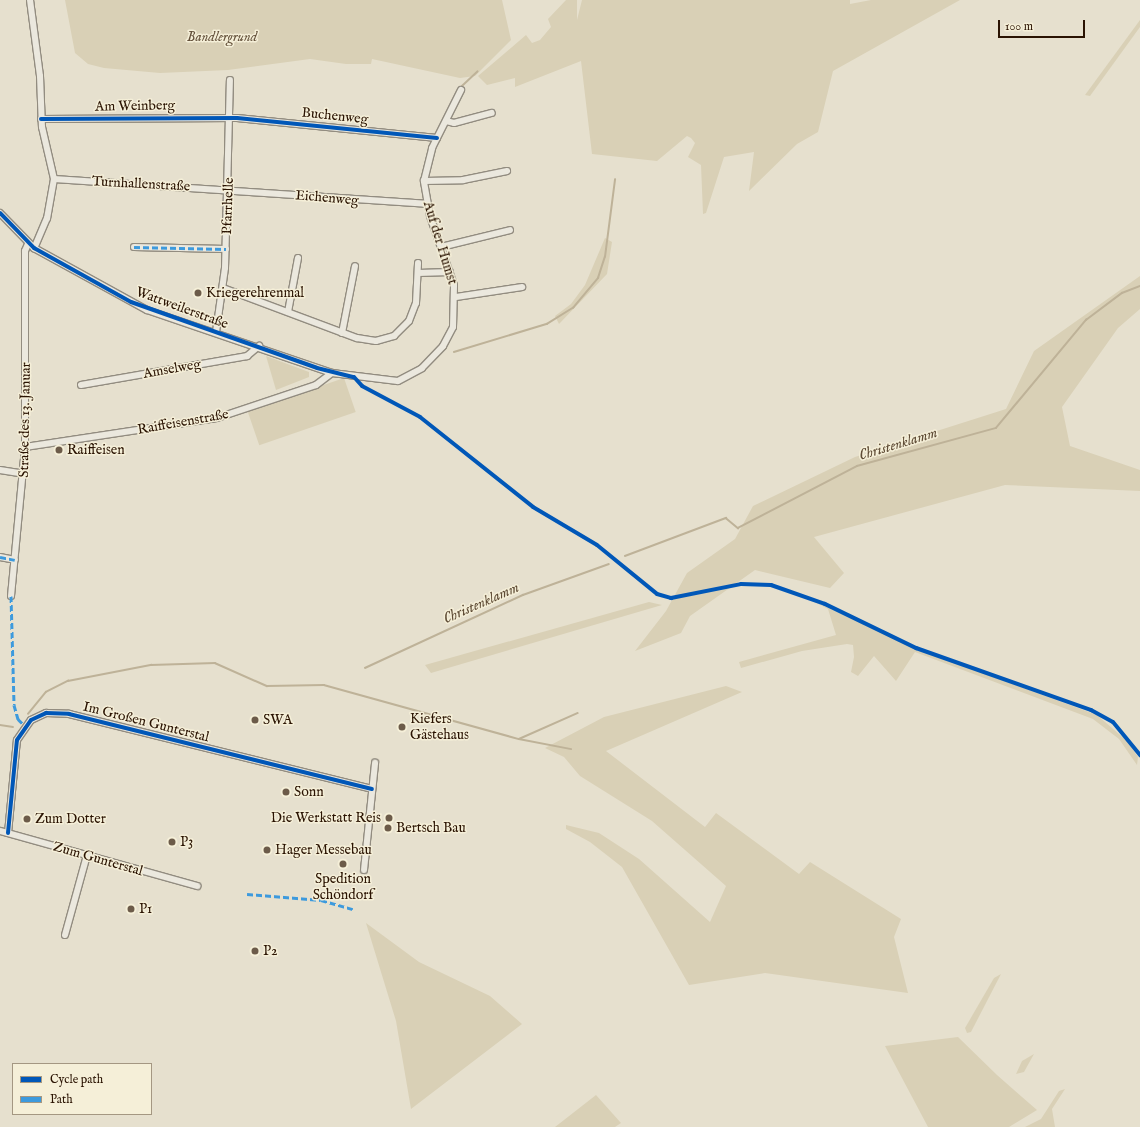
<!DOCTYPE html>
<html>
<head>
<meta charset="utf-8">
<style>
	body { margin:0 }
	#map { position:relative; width:1140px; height:1127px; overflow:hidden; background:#e6e0ce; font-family:"IM FELL English",serif }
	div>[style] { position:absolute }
	.green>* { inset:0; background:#d9d0b6; transform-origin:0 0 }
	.stream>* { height:1.5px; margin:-0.75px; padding:0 0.75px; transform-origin:0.75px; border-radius:0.75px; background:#beb298 }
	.roads { filter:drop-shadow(1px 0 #928c80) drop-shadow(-1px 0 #928c80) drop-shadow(0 1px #928c80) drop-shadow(0 -1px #928c80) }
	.minor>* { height:6px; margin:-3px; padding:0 3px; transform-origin:3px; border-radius:3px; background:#ebe8de }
	.quiet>* { height:3px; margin-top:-1.5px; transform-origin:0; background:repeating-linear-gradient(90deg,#3d9add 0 6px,transparent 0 9px) }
	.cycleway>* { height:4px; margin:-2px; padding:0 2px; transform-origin:2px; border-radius:2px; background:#0057b8 }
	.dots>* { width:11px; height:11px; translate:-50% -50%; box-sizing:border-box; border:2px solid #f5efd8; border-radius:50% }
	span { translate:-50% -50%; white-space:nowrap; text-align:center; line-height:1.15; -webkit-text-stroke:3px #f5efd8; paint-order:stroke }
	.park-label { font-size:14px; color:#63503a; font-style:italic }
	.street-label { font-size:14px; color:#2a1302 }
	.poi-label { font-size:14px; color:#2a1302 }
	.left { translate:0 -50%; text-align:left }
	.right { translate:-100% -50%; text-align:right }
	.water-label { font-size:15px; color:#5e4b35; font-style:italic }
	.legend { position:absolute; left:12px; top:1063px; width:140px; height:52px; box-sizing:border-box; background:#f5efd8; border:1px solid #a49782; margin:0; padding:5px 7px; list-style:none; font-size:12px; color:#2a1302 }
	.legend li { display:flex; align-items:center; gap:8px; height:20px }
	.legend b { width:20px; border:1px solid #a49782 }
	.scale { position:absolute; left:998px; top:20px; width:87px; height:18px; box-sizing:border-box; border:2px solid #2a1302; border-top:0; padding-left:5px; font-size:12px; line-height:14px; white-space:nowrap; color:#2a1302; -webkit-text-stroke:3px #f5efd8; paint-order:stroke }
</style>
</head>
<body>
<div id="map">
	<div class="green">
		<div style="clip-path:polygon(65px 0,502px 0,511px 40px,475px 76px,460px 78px,372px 59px,371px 64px,346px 64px,310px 59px,228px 70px,160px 73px,104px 68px,88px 64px,75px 53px)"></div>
		<div style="clip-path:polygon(566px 0,577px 0,577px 20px,582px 0,850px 0,850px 4px,871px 0,960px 0,833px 71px,818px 132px,797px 144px,749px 191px,754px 152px,724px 157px,706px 213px,703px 214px,701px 165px,688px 157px,695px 143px,691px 138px,687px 136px,657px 161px,592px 154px,581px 61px,515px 87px,515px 78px,487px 85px,478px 76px,526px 35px,532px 43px,540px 40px,551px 27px,548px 19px)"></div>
		<div style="clip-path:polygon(1140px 20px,1140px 27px,1090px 96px,1085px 95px)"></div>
		<div style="clip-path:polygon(605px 238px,612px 242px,607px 274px,559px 324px,555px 316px,571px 304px,585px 285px)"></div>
		<div style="clip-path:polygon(1140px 276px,1140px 309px,1118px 328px,1062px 407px,1070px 446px,1140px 470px,1140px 491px,1005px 485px,814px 537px,844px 573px,830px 588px,755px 570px,690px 616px,681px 633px,635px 651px,666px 611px,687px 573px,735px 539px,753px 506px,855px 457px,1006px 409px,1034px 351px)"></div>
		<div style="clip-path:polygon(266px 356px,309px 372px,309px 377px,276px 390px)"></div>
		<div style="left:344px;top:378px;width:36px;height:102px;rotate:71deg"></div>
		<div style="clip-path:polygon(809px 599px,917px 649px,1097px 715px,1127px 741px,1138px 757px,1137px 765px,1119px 739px,1093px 719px,915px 652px,896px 681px,874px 656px,858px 676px,851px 672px,854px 657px,853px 645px,847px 644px,802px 651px,741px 668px,739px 662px,836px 635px,828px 609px)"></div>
		<div style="clip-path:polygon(649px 602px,662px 605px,431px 673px,425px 665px)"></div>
		<div style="clip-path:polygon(726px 686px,742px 692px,606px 751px,705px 827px,716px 813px,799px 874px,810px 862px,901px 919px,894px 937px,908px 993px,765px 973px,689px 985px,622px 867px,590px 842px,566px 829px,566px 825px,599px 833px,639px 859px,710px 922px,726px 886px,652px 821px,580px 776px,564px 757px,545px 748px,604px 717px)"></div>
		<div style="clip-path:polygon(366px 923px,419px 962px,490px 996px,522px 1024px,411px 1109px,396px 1021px)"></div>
		<div style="clip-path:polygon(1001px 974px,971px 1032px,967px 1033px,965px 1028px,976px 1009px,994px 978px)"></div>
		<div style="clip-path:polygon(958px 1037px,997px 1075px,1037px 1110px,1009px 1127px,928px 1127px,885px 1046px)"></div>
		<div style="clip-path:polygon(1034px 1054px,1024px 1072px,1016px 1074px,1022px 1061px)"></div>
		<div style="clip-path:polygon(1065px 1089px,1052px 1109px,1055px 1127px,1025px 1127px,1041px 1119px,1059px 1091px)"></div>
		<div style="clip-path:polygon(596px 1095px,621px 1123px,615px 1127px,555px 1127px)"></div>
	</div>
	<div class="stream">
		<div style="left:462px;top:86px;width:21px;rotate:-43deg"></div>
		<div style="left:454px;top:352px;width:97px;rotate:-16.8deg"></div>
		<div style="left:547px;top:324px;width:31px;rotate:-32deg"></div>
		<div style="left:573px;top:308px;width:39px;rotate:-50deg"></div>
		<div style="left:598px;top:278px;width:22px;rotate:-72deg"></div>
		<div style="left:605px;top:257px;width:78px;rotate:-82.6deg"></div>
		<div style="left:625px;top:556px;width:108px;rotate:-20.6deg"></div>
		<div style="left:726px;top:518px;width:16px;rotate:40deg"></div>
		<div style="left:738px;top:528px;width:134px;rotate:-27.5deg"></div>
		<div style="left:857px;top:466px;width:144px;rotate:-15.3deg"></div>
		<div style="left:996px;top:428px;width:141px;rotate:-50.2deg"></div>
		<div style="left:1086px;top:320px;width:45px;rotate:-36.9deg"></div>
		<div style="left:1122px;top:293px;width:19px;rotate:-21deg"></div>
		<div style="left:365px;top:668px;width:174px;rotate:-24.8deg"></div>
		<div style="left:523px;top:595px;width:91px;rotate:-19.8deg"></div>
		<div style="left:28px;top:714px;width:28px;rotate:-51deg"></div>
		<div style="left:46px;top:692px;width:25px;rotate:-27deg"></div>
		<div style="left:68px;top:681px;width:85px;rotate:-10.9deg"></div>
		<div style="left:151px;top:665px;width:64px;rotate:-1.8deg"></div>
		<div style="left:215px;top:663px;width:57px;rotate:23.9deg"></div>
		<div style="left:267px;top:686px;width:57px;rotate:-1deg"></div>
		<div style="left:324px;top:685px;width:202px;rotate:15.5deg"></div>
		<div style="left:519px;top:739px;width:53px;rotate:10.9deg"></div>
		<div style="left:0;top:725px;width:13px;rotate:9deg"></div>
		<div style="left:519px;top:739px;width:64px;rotate:-23.8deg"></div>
	</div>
	<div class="roads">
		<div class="minor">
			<div style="left:30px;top:0;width:77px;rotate:82.5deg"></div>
			<div style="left:40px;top:76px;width:51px;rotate:87.8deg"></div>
			<div style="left:42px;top:127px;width:53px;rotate:77deg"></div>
			<div style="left:54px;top:179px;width:40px;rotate:100deg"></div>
			<div style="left:47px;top:218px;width:33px;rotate:113deg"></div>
			<div style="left:41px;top:119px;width:196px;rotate:-0.3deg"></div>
			<div style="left:237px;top:118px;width:201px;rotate:5.7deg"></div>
			<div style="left:446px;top:121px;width:8px;rotate:14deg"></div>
			<div style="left:454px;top:123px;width:39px;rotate:-15deg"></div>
			<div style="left:54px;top:179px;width:373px;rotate:3.8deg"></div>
			<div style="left:424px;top:181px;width:39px;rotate:-1deg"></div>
			<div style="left:463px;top:180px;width:45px;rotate:-11.6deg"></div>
			<div style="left:0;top:213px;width:49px;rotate:45.8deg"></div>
			<div style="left:34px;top:248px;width:129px;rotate:28.8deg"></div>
			<div style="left:147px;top:310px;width:195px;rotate:18.8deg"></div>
			<div style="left:332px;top:373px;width:66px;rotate:6.9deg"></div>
			<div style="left:398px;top:381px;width:27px;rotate:-28deg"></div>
			<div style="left:422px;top:368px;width:30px;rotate:-46deg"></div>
			<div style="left:443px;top:346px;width:21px;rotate:-62deg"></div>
			<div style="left:453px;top:327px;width:42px;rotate:-88.6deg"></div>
			<div style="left:454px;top:285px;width:73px;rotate:-109.2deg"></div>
			<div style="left:430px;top:216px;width:36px;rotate:-100deg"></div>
			<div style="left:424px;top:181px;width:34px;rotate:-76deg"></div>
			<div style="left:432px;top:148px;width:65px;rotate:-63.4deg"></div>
			<div style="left:134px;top:247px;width:92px;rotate:1.2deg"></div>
			<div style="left:441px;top:247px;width:71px;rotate:-13.8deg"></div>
			<div style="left:418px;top:273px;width:32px;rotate:-2deg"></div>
			<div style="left:223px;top:288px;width:143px;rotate:20.5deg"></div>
			<div style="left:357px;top:338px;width:19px;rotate:9deg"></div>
			<div style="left:376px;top:341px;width:19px;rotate:-16deg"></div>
			<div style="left:394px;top:336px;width:21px;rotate:-45deg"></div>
			<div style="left:409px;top:321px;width:19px;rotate:-69deg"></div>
			<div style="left:416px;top:303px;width:40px;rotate:-87.1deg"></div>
			<div style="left:456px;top:297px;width:67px;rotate:-8.6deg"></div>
			<div style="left:288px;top:312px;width:55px;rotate:-79.5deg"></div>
			<div style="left:216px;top:332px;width:65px;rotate:-82deg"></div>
			<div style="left:225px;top:268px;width:188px;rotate:-88.5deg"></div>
			<div style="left:342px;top:333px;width:68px;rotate:-79deg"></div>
			<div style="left:81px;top:385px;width:169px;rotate:-9.9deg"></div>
			<div style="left:247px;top:356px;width:16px;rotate:-40deg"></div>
			<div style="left:25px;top:447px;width:194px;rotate:-8.6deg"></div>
			<div style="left:217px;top:418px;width:104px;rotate:-18.4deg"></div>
			<div style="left:316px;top:385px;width:20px;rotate:-37deg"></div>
			<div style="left:0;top:470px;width:24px;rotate:9deg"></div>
			<div style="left:0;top:557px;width:15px;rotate:11deg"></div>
			<div style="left:11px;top:596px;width:150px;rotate:-84.6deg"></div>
			<div style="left:25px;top:447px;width:196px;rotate:-90deg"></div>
			<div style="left:25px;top:251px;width:8px;rotate:-67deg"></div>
			<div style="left:0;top:831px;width:205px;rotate:15.6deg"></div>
			<div style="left:8px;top:833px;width:93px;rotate:-84.5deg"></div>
			<div style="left:17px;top:740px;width:24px;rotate:-55deg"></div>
			<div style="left:31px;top:720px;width:17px;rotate:-25deg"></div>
			<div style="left:46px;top:713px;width:23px;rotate:2deg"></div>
			<div style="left:69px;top:714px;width:312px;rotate:13.9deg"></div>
			<div style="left:364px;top:870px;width:108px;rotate:-84.1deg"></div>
			<div style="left:65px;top:935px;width:83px;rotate:-74.6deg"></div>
		</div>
	</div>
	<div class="quiet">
		<div style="left:134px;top:247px;width:92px;rotate:1.2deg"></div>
		<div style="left:0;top:557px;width:15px;rotate:11deg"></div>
		<div style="left:11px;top:596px;width:109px;rotate:88.4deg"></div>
		<div style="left:14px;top:705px;width:15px;rotate:74deg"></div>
		<div style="left:18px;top:719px;width:10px;rotate:45deg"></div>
		<div style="left:247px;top:894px;width:74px;rotate:4.6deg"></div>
		<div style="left:321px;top:900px;width:33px;rotate:16deg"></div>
	</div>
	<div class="cycleway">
		<div style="left:41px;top:119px;width:196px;rotate:-0.3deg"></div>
		<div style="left:237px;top:118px;width:201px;rotate:5.7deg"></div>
		<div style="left:0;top:213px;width:49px;rotate:45.8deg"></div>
		<div style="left:34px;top:248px;width:111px;rotate:29.1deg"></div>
		<div style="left:131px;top:302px;width:197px;rotate:19.5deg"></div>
		<div style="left:317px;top:368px;width:38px;rotate:14deg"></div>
		<div style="left:354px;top:377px;width:12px;rotate:48deg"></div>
		<div style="left:362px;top:386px;width:66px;rotate:28.1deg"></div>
		<div style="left:420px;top:417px;width:144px;rotate:38.5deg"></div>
		<div style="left:533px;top:507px;width:74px;rotate:30.7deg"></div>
		<div style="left:597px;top:545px;width:77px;rotate:39.2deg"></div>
		<div style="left:657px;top:594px;width:15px;rotate:16deg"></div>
		<div style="left:671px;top:598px;width:71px;rotate:-11.3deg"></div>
		<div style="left:741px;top:584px;width:30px;rotate:2deg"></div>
		<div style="left:771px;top:585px;width:57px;rotate:19.4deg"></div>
		<div style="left:825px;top:604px;width:101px;rotate:25.8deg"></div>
		<div style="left:916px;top:648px;width:186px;rotate:19.5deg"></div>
		<div style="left:1091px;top:710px;width:25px;rotate:29deg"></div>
		<div style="left:1113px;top:722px;width:43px;rotate:50.7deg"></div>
		<div style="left:8px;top:833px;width:93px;rotate:-84.5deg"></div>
		<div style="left:17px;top:740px;width:24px;rotate:-55deg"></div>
		<div style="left:31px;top:720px;width:17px;rotate:-25deg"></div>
		<div style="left:46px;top:713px;width:23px;rotate:2deg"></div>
		<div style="left:69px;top:714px;width:312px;rotate:13.9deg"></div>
	</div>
	<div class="dots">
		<div style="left:198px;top:293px;background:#6c5b49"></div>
		<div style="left:59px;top:450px;background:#6c5b49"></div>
		<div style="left:255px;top:720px;background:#6c5b49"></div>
		<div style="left:402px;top:727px;background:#6c5b49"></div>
		<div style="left:286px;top:792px;background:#6c5b49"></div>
		<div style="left:389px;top:818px;background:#6c5b49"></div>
		<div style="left:27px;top:819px;background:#6c5b49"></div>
		<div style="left:388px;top:828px;background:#6c5b49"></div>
		<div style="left:172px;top:842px;background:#6c5b49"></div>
		<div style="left:267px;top:850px;background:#6c5b49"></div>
		<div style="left:343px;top:864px;background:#6c5b49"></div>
		<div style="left:131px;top:909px;background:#6c5b49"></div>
		<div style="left:255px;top:951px;background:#6c5b49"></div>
	</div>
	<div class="park-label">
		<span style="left:222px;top:37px">Bandlergrund</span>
	</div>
	<div class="street-label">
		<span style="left:135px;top:106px;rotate:-1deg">Am Weinberg</span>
		<span style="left:335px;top:116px;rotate:6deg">Buchenweg</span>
		<span style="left:141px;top:184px;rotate:3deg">Turnhallenstraße</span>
		<span style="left:327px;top:198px;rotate:5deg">Eichenweg</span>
		<span style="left:228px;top:206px;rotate:-88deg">Pfarrhelle</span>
		<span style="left:440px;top:243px;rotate:73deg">Auf der Humst</span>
		<span style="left:182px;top:308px;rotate:20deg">Wattweilerstraße</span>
		<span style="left:172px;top:369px;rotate:-10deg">Amselweg</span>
		<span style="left:25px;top:420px;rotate:-89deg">Straße des 13. Januar</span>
		<span style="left:183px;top:422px;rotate:-10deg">Raiffeisenstraße</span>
		<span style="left:146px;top:722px;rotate:14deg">Im Großen Gunterstal</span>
		<span style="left:98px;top:859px;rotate:16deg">Zum Gunterstal</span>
	</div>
	<div class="poi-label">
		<span class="left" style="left:206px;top:293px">Kriegerehrenmal</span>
		<span class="left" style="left:67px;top:450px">Raiffeisen</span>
		<span class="left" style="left:410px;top:727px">Kiefers<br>Gästehaus</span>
		<span class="left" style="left:263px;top:720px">SWA</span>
		<span class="left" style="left:294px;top:792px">Sonn</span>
		<span class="right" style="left:381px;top:818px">Die Werkstatt Reis</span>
		<span class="left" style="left:35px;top:819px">Zum Dotter</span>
		<span class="left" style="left:396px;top:828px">Bertsch Bau</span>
		<span class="left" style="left:180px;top:842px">P3</span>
		<span class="left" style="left:275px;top:850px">Hager Messebau</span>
		<span style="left:343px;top:887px">Spedition<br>Schöndorf</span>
		<span class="left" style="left:139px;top:909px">P1</span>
		<span class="left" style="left:263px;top:951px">P2</span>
	</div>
	<div class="water-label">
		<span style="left:898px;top:444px;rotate:-17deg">Christenklamm</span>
		<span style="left:481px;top:603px;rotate:-24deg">Christenklamm</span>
	</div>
	<ul class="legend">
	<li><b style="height:5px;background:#0057b8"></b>Cycle path</li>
	<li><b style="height:5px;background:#3d9add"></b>Path</li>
	</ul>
	<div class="scale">100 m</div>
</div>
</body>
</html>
